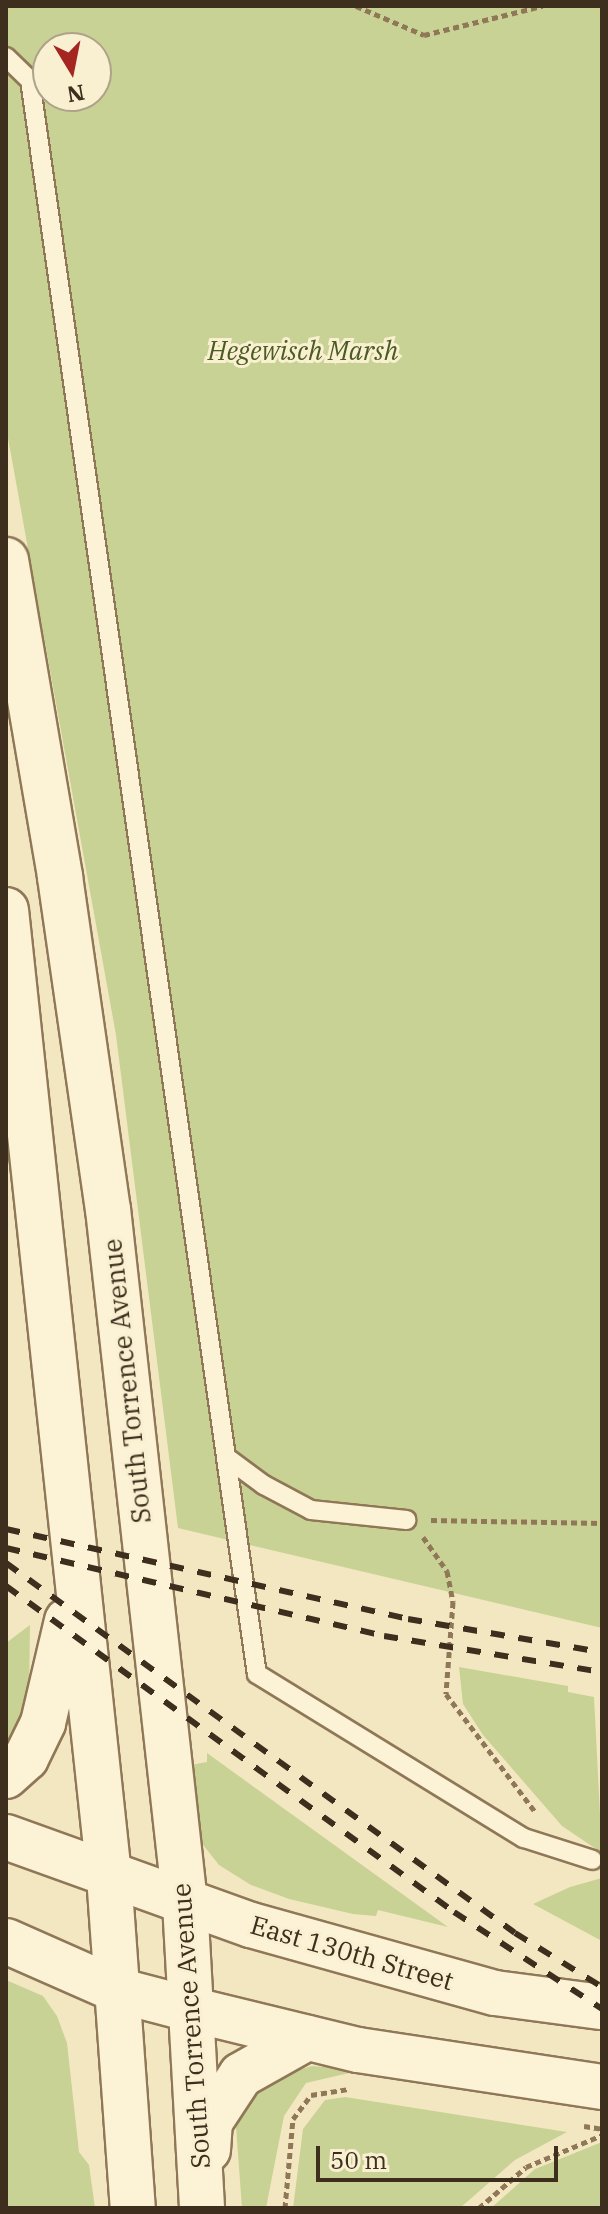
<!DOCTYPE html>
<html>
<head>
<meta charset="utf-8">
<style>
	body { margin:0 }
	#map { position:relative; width:608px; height:2214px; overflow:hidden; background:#f3e7c2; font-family:"IBM Plex Serif",serif }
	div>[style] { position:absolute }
	.green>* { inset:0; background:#c8d294 }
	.path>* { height:5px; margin-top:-2.5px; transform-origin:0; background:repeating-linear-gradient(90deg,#8f7757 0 6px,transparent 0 10px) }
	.roads { filter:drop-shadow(2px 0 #8f7757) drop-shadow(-2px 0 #8f7757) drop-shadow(0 2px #8f7757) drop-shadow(0 -2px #8f7757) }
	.service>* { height:18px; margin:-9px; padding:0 9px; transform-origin:9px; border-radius:9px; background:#fcf3d6 }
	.secondary>* { height:44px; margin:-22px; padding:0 22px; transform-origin:22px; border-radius:22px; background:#fcf3d6 }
	.rail>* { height:6px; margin-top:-3px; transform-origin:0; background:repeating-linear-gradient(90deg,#3d2e1d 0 14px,transparent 0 28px) }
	span { translate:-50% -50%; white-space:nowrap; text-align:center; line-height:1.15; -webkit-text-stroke:6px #f9f0d2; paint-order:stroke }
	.park-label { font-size:26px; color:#4a5c21; font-style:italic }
	.street-label { font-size:26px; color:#3d2e1d }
	.frame { position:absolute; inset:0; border:8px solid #3d2e1d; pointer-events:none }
	.north { position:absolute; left:32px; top:32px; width:80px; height:80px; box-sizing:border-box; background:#f9f0d2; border:2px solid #aea28a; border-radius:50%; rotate:170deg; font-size:22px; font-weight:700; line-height:32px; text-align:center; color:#3d2e1d }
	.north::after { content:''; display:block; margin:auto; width:28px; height:36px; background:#a52520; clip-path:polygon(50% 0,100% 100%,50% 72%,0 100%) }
	.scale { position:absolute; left:316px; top:2146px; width:242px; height:36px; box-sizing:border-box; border:4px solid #3d2e1d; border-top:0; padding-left:10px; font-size:24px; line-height:28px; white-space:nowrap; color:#3d2e1d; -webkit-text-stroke:6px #f9f0d2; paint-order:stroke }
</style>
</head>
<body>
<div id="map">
	<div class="green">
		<div style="clip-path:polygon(evenodd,6px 6px,602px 6px,602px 1628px,178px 1528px,116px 1035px,6px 427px,6px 6px,48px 48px,96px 48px,96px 96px,48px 96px,48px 48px)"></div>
		<div style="clip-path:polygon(30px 1625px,29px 1699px,19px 1733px,6px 1748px,6px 1643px)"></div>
		<div style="clip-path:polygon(459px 1667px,568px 1686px,568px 1692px,594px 1697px,602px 1853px,562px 1826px,483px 1735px,463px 1704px)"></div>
		<div style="clip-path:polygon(207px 1753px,448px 1927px,378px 1910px,376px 1916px,353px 1914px,289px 1899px,251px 1885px,219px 1865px,196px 1836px,185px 1766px,207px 1762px)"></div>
		<div style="clip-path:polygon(602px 1878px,602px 1941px,533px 1904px,570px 1887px)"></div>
		<div style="clip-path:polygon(6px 1980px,43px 1996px,57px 2016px,67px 2043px,79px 2152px,89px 2165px,95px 2208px,6px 2208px)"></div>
		<div style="clip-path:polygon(312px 2066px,362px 2070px,306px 2083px,284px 2116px,266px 2208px,242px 2208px,236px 2127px,249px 2100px,278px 2076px)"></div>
		<div style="clip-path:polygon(345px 2097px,567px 2132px,515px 2160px,460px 2208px,293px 2208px,303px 2129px,325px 2100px)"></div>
		<div style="clip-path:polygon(602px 2142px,602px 2208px,491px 2208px,535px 2169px)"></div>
	</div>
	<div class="path">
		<div style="left:356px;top:6px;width:74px;rotate:23.1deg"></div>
		<div style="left:424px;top:35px;width:122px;rotate:-13.8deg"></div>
		<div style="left:431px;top:1520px;width:171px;rotate:1deg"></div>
		<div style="left:423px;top:1537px;width:42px;rotate:54.8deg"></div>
		<div style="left:447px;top:1571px;width:32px;rotate:79deg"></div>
		<div style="left:453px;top:1602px;width:92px;rotate:94.4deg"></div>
		<div style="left:446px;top:1694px;width:149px;rotate:52.9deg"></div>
		<div style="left:584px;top:2126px;width:18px;rotate:9deg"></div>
		<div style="left:285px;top:2208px;width:89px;rotate:-84.9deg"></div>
		<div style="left:293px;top:2119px;width:30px;rotate:-53deg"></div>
		<div style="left:311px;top:2095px;width:39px;rotate:-9deg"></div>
		<div style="left:479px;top:2208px;width:62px;rotate:-41.1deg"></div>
		<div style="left:526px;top:2167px;width:82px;rotate:-22.8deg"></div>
	</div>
	<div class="roads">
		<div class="service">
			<div style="left:6px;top:57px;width:33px;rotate:44deg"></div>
			<div style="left:30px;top:80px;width:1610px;rotate:81.9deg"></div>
			<div style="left:257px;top:1674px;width:313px;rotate:31.6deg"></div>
			<div style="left:524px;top:1838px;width:72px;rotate:17.7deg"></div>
			<div style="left:226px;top:1457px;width:47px;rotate:36.4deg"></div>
			<div style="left:264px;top:1485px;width:53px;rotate:28deg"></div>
			<div style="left:311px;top:1510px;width:96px;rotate:6deg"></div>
		</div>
		<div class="secondary">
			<div style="left:6px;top:560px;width:322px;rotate:80.3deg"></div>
			<div style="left:60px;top:877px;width:335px;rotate:81.8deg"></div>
			<div style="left:108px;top:1209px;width:698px;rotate:83.67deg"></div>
			<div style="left:185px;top:1903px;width:305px;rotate:86.8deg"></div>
			<div style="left:6px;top:910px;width:971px;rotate:83.91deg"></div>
			<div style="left:109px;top:1876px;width:333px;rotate:85.9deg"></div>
			<div style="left:6px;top:1776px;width:27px;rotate:-42deg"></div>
			<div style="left:26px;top:1758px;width:39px;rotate:-64deg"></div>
			<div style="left:43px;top:1723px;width:105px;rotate:-76.8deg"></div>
			<div style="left:6px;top:1837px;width:260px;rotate:19.8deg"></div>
			<div style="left:251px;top:1925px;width:253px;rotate:15.6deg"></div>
			<div style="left:495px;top:1993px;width:108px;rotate:7.5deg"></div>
			<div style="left:6px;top:1941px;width:121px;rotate:23.8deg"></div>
			<div style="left:117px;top:1990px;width:80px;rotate:14.6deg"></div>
			<div style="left:194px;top:2010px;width:169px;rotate:13.7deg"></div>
			<div style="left:358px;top:2050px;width:247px;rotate:8.6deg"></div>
			<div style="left:208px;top:2150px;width:28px;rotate:-86deg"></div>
			<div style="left:210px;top:2122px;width:56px;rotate:-56.6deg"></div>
			<div style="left:241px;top:2075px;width:76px;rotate:-29.3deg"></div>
		</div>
	</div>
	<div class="rail">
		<div style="left:6px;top:1529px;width:412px;rotate:12.6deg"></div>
		<div style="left:408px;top:1619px;width:197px;rotate:9.7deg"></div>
		<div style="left:6px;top:1548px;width:388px;rotate:13.1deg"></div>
		<div style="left:384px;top:1636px;width:221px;rotate:9.4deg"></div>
		<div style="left:6px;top:1563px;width:629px;rotate:36.01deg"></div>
		<div style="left:515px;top:1933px;width:102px;rotate:31.8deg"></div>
		<div style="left:6px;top:1586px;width:554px;rotate:36.04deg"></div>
		<div style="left:454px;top:1912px;width:177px;rotate:33.2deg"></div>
	</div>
	<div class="park-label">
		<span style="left:303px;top:351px">Hegewisch Marsh</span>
	</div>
	<div class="street-label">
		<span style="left:127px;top:1381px;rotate:-96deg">South Torrence Avenue</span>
		<span style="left:352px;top:1953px;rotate:16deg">East 130th Street</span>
		<span style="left:191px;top:2026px;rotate:-94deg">South Torrence Avenue</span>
	</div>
	<div class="frame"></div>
	<div class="north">N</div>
	<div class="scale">50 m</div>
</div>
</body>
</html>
